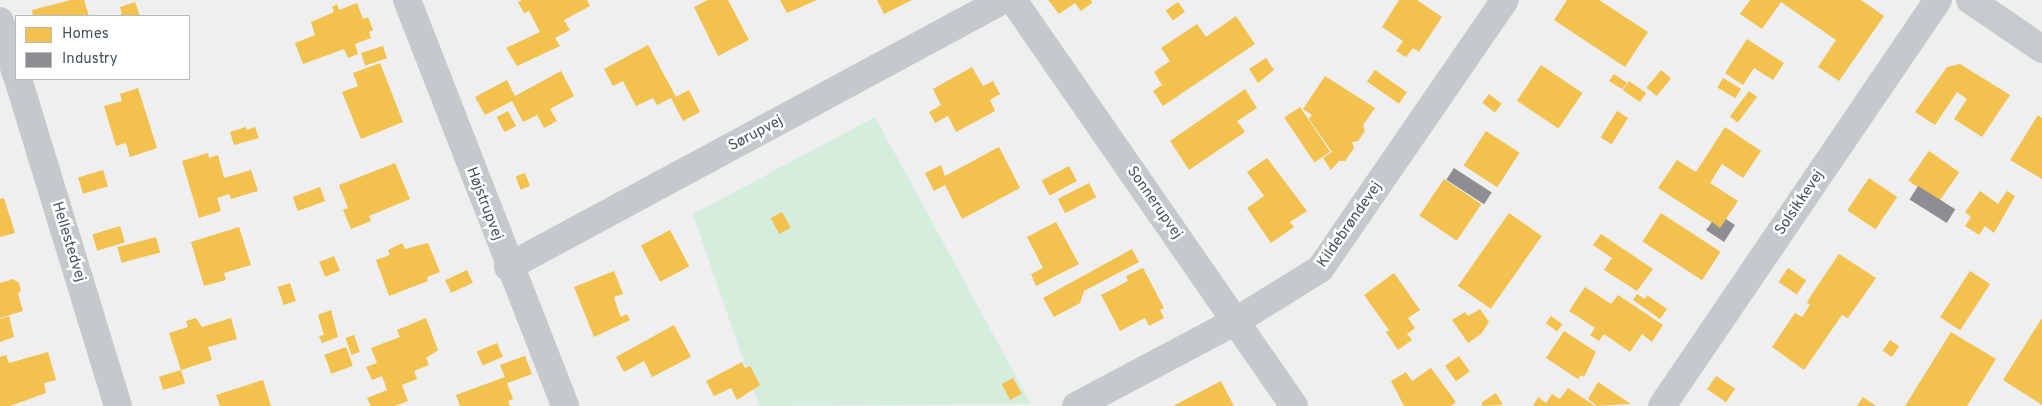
<!DOCTYPE html>
<html>
<head>
<meta charset="utf-8">
<style>
	body { margin:0 }
	#map { position:relative; width:2042px; height:406px; overflow:hidden; background:#efefef; font-family:Overpass,sans-serif }
	div>[style] { position:absolute }
	.green>* { inset:0; background:#d4eddc }
	.homes>* { inset:0; background:#f2c14e; transform-origin:0 0 }
	.industry>* { inset:0; background:#8d8d92; transform-origin:0 0 }
	.minor>* { height:28px; margin:-14px; padding:0 14px; transform-origin:14px; border-radius:14px; background:#c6c9cb }
	.secondary>* { height:28px; margin:-14px; padding:0 14px; transform-origin:14px; border-radius:14px; background:#c7cacc }
	span { translate:-50% -50%; white-space:nowrap; text-align:center; line-height:1.15; -webkit-text-stroke:5px #fff; paint-order:stroke }
	.street-label { font-size:15px; color:#47535a }
	.legend { position:absolute; left:15px; top:15px; width:175px; height:65px; box-sizing:border-box; background:#fff; border:1px solid #b5babd; margin:0; padding:6px 9px; list-style:none; font-size:15px; color:#47535a }
	.legend li { display:flex; align-items:center; gap:10px; height:25px }
	.legend b { width:25px; border:1px solid #b5babd }
</style>
</head>
<body>
<div id="map">
	<div class="green">
		<div style="clip-path:polygon(875px 117px,1031px 404px,759px 406px,693px 214px)"></div>
	</div>
	<div class="homes">
		<div style="clip-path:polygon(71px 0,84px 0,89px 16px,33px 16px,32px 10px)"></div>
		<div style="clip-path:polygon(522px 0,587px 0,590px 6px,564px 20px,570px 30px,555px 38px,560px 46px,517px 66px,506px 48px,540px 32px,529px 11px,524px 13px,518px 2px)"></div>
		<div style="clip-path:polygon(708px 0,728px 0,749px 40px,718px 56px,694px 7px)"></div>
		<div style="clip-path:polygon(780px 0,817px 0,787px 13px)"></div>
		<div style="clip-path:polygon(877px 0,912px 0,884px 14px)"></div>
		<div style="clip-path:polygon(1048px 0,1091px 0,1092px 3px,1081px 11px,1075px 3px,1059px 14px)"></div>
		<div style="clip-path:polygon(1399px 0,1417px 0,1442px 17px,1419px 52px,1413px 48px,1406px 57px,1396px 51px,1403px 41px,1382px 27px)"></div>
		<div style="clip-path:polygon(1567px 0,1599px 0,1648px 32px,1625px 67px,1554px 20px)"></div>
		<div style="clip-path:polygon(1750px 0,1861px 0,1884px 16px,1839px 81px,1818px 67px,1836px 40px,1781px 2px,1762px 29px,1740px 14px)"></div>
		<div style="clip-path:polygon(135px 2px,140px 16px,118px 16px,122px 14px,120px 7px)"></div>
		<div style="left:1178px;top:2px;width:12px;height:15px;rotate:55deg"></div>
		<div style="clip-path:polygon(357px 3px,363px 19px,368px 17px,373px 30px,369px 32px,371px 38px,355px 44px,358px 54px,348px 58px,344px 49px,303px 64px,295px 43px,315px 35px,311px 22px,334px 12px,332px 7px,337px 4px,339px 10px)"></div>
		<div style="clip-path:polygon(1236px 16px,1255px 44px,1163px 106px,1153px 91px,1162px 85px,1154px 72px,1170px 61px,1161px 48px,1197px 24px,1206px 37px)"></div>
		<div style="clip-path:polygon(1747px 39px,1784px 63px,1773px 80px,1754px 68px,1743px 85px,1725px 73px)"></div>
		<div style="clip-path:polygon(648px 45px,676px 97px,689px 90px,700px 112px,683px 121px,671px 98px,657px 105px,653px 98px,636px 106px,623px 81px,613px 86px,604px 69px)"></div>
		<div style="left:383px;top:46px;width:13px;height:23px;rotate:72deg"></div>
		<div style="clip-path:polygon(1266px 58px,1274px 70px,1258px 83px,1249px 69px)"></div>
		<div style="clip-path:polygon(380px 63px,403px 122px,361px 139px,342px 92px,358px 86px,353px 73px)"></div>
		<div style="clip-path:polygon(1960px 64px,2010px 95px,1982px 137px,1954px 119px,1967px 99px,1957px 92px,1935px 125px,1915px 112px,1947px 67px)"></div>
		<div style="left:1541px;top:65px;width:50px;height:43px;rotate:34deg"></div>
		<div style="clip-path:polygon(972px 67px,983px 86px,993px 81px,1000px 94px,990px 100px,995px 111px,956px 132px,948px 116px,935px 123px,929px 112px,941px 105px,933px 89px)"></div>
		<div style="left:1375px;top:70px;width:39px;height:14px;rotate:35deg"></div>
		<div style="left:1661px;top:70px;width:13px;height:23px;rotate:39deg"></div>
		<div style="clip-path:polygon(561px 71px,574px 96px,550px 109px,557px 121px,544px 128px,537px 115px,523px 122px,512px 101px,485px 115px,475px 97px,507px 80px,515px 96px)"></div>
		<div style="clip-path:polygon(1614px 74px,1627px 83px,1622px 89px,1609px 81px)"></div>
		<div style="clip-path:polygon(1325px 76px,1375px 108px,1363px 125px,1365px 131px,1358px 141px,1352px 142px,1354px 148px,1345px 161px,1339px 161px,1331px 170px,1323px 158px,1332px 152px,1309px 119px,1312px 115px,1303px 109px)"></div>
		<div style="left:1723px;top:78px;width:21px;height:11px;rotate:31deg"></div>
		<div style="left:1629px;top:81px;width:21px;height:11px;rotate:35deg"></div>
		<div style="clip-path:polygon(138px 88px,157px 148px,130px 157px,126px 143px,116px 146px,104px 106px,122px 101px,120px 94px)"></div>
		<div style="clip-path:polygon(1245px 89px,1257px 108px,1237px 121px,1245px 132px,1189px 170px,1170px 141px)"></div>
		<div style="left:1749px;top:91px;width:10px;height:32px;rotate:37deg"></div>
		<div style="left:1489px;top:94px;width:16px;height:11px;rotate:38deg"></div>
		<div style="left:1300px;top:107px;width:54px;height:19px;rotate:56deg"></div>
		<div style="left:508px;top:111px;width:17px;height:13px;rotate:62deg"></div>
		<div style="left:1617px;top:111px;width:13px;height:31px;rotate:32deg"></div>
		<div style="clip-path:polygon(2038px 115px,2042px 118px,2042px 179px,2010px 160px)"></div>
		<div style="clip-path:polygon(246px 127px,247px 130px,255px 127px,259px 138px,234px 145px,230px 132px)"></div>
		<div style="clip-path:polygon(1725px 127px,1761px 151px,1743px 178px,1722px 164px,1710px 183px,1738px 201px,1720px 228px,1658px 188px,1677px 160px,1696px 172px)"></div>
		<div style="left:1486px;top:131px;width:40px;height:41px;rotate:33deg"></div>
		<div style="clip-path:polygon(999px 147px,1020px 188px,962px 219px,945px 185px,934px 191px,925px 173px,941px 165px,945px 176px)"></div>
		<div style="left:1929px;top:151px;width:37px;height:36px;rotate:35deg"></div>
		<div style="clip-path:polygon(208px 153px,209px 158px,218px 155px,224px 178px,251px 170px,258px 191px,231px 199px,229px 194px,217px 198px,221px 211px,199px 218px,182px 161px)"></div>
		<div style="clip-path:polygon(1267px 158px,1307px 211px,1290px 222px,1294px 227px,1271px 243px,1247px 208px,1264px 196px,1247px 172px)"></div>
		<div style="clip-path:polygon(395px 163px,410px 199px,369px 216px,371px 221px,351px 229px,343px 210px,348px 208px,339px 185px)"></div>
		<div style="left:1069px;top:166px;width:17px;height:31px;rotate:62deg"></div>
		<div style="left:103px;top:170px;width:17px;height:26px;rotate:73deg"></div>
		<div style="left:525px;top:173px;width:14px;height:10px;rotate:69deg"></div>
		<div style="left:1869px;top:178px;width:34px;height:39px;rotate:34deg"></div>
		<div style="left:1444px;top:179px;width:45px;height:44px;rotate:34deg"></div>
		<div style="left:1089px;top:183px;width:16px;height:35px;rotate:63deg"></div>
		<div style="left:320px;top:187px;width:15px;height:29px;rotate:70deg"></div>
		<div style="clip-path:polygon(1980px 191px,1998px 204px,2007px 191px,2015px 196px,1994px 233px,1985px 226px,1979px 235px,1965px 226px,1971px 217px,1965px 212px)"></div>
		<div style="clip-path:polygon(4px 198px,15px 233px,0 237px,0 199px)"></div>
		<div style="left:782px;top:212px;width:18px;height:13px;rotate:61deg"></div>
		<div style="left:1509px;top:213px;width:40px;height:89px;rotate:35deg"></div>
		<div style="left:1661px;top:213px;width:71px;height:34px;rotate:33deg"></div>
		<div style="clip-path:polygon(1056px 222px,1079px 264px,1036px 286px,1031px 274px,1043px 268px,1027px 237px)"></div>
		<div style="left:120px;top:226px;width:17px;height:29px;rotate:73deg"></div>
		<div style="clip-path:polygon(239px 227px,251px 265px,224px 273px,226px 280px,204px 286px,191px 242px)"></div>
		<div style="left:670px;top:230px;width:41px;height:33px;rotate:62deg"></div>
		<div style="clip-path:polygon(1601px 234px,1653px 269px,1637px 291px,1604px 270px,1612px 258px,1593px 245px)"></div>
		<div style="left:156px;top:237px;width:16px;height:40px;rotate:75deg"></div>
		<div style="clip-path:polygon(402px 243px,405px 249px,428px 243px,440px 272px,427px 277px,428px 281px,389px 296px,376px 260px,390px 255px,388px 250px)"></div>
		<div style="clip-path:polygon(1132px 249px,1139px 262px,1084px 291px,1080px 303px,1054px 317px,1043px 298px)"></div>
		<div style="clip-path:polygon(1839px 254px,1876px 278px,1848px 318px,1842px 315px,1804px 370px,1772px 347px,1795px 313px,1802px 317px,1810px 305px,1807px 303px,1812px 294px)"></div>
		<div style="left:334px;top:256px;width:16px;height:16px;rotate:68deg"></div>
		<div style="clip-path:polygon(1143px 268px,1164px 308px,1160px 310px,1164px 318px,1149px 326px,1145px 318px,1120px 331px,1101px 295px,1128px 281px,1126px 276px)"></div>
		<div style="left:1788px;top:268px;width:22px;height:17px;rotate:34deg"></div>
		<div style="left:467px;top:270px;width:14px;height:24px;rotate:65deg"></div>
		<div style="clip-path:polygon(614px 271px,623px 294px,614px 297px,619px 313px,621px 317px,627px 314px,630px 320px,594px 337px,574px 287px)"></div>
		<div style="left:1970px;top:271px;width:24px;height:55px;rotate:33deg"></div>
		<div style="clip-path:polygon(1394px 273px,1420px 310px,1408px 318px,1415px 328px,1407px 334px,1412px 340px,1398px 350px,1386px 332px,1389px 330px,1364px 295px)"></div>
		<div style="clip-path:polygon(13px 279px,19px 283px,21px 290px,18px 294px,23px 311px,0 318px,0 283px)"></div>
		<div style="left:290px;top:283px;width:19px;height:13px;rotate:72deg"></div>
		<div style="clip-path:polygon(1585px 287px,1611px 304px,1618px 295px,1663px 325px,1652px 342px,1642px 334px,1630px 352px,1604px 334px,1599px 341px,1590px 335px,1595px 328px,1569px 311px)"></div>
		<div style="clip-path:polygon(1637px 294px,1645px 299px,1647px 295px,1667px 309px,1660px 319px,1633px 300px)"></div>
		<div style="clip-path:polygon(1480px 309px,1489px 322px,1481px 334px,1468px 343px,1452px 320px,1465px 312px,1468px 316px)"></div>
		<div style="clip-path:polygon(331px 310px,338px 337px,322px 343px,319px 336px,324px 335px,318px 315px)"></div>
		<div style="clip-path:polygon(9px 316px,14px 337px,0 342px,0 319px)"></div>
		<div style="left:1551px;top:316px;width:14px;height:9px;rotate:36deg"></div>
		<div style="clip-path:polygon(196px 318px,202px 327px,231px 318px,237px 339px,208px 347px,212px 360px,181px 370px,169px 333px,188px 327px,186px 321px)"></div>
		<div style="clip-path:polygon(426px 318px,438px 350px,426px 358px,429px 365px,414px 371px,417px 379px,402px 385px,408px 401px,395px 406px,371px 406px,367px 398px,387px 390px,382px 376px,372px 380px,366px 367px,377px 363px,371px 348px,400px 337px,397px 330px)"></div>
		<div style="clip-path:polygon(2042px 318px,2042px 405px,2003px 380px)"></div>
		<div style="clip-path:polygon(674px 325px,691px 357px,652px 377px,644px 361px,624px 372px,616px 357px)"></div>
		<div style="clip-path:polygon(1564px 331px,1596px 352px,1584px 377px,1581px 375px,1578px 379px,1546px 358px)"></div>
		<div style="clip-path:polygon(1951px 332px,1996px 359px,1967px 406px,1905px 406px)"></div>
		<div style="left:354px;top:335px;width:18px;height:9px;rotate:71deg"></div>
		<div style="left:1890px;top:340px;width:11px;height:13px;rotate:34deg"></div>
		<div style="left:497px;top:343px;width:15px;height:22px;rotate:67deg"></div>
		<div style="left:346px;top:347px;width:20px;height:23px;rotate:70deg"></div>
		<div style="clip-path:polygon(48px 352px,56px 380px,44px 383px,46px 393px,10px 406px,0 406px,0 357px,6px 355px,9px 363px)"></div>
		<div style="clip-path:polygon(525px 356px,532px 374px,507px 383px,513px 399px,508px 401px,510px 406px,460px 406px,456px 395px,505px 377px,500px 365px)"></div>
		<div style="left:1459px;top:356px;width:19px;height:17px;rotate:55deg"></div>
		<div style="clip-path:polygon(742px 362px,745px 368px,750px 366px,760px 385px,737px 400px,731px 388px,714px 396px,706px 381px)"></div>
		<div style="clip-path:polygon(1431px 368px,1456px 402px,1451px 406px,1404px 406px,1391px 381px,1406px 372px,1412px 381px)"></div>
		<div style="left:181px;top:370px;width:14px;height:23px;rotate:73deg"></div>
		<div style="left:1716px;top:376px;width:23px;height:16px;rotate:34deg"></div>
		<div style="left:1013px;top:378px;width:18px;height:13px;rotate:61deg"></div>
		<div style="clip-path:polygon(263px 380px,271px 406px,220px 406px,216px 395px)"></div>
		<div style="clip-path:polygon(1221px 381px,1234px 406px,1173px 406px)"></div>
		<div style="clip-path:polygon(1598px 382px,1631px 404px,1597px 406px,1588px 399px)"></div>
		<div style="clip-path:polygon(1568px 388px,1595px 406px,1533px 406px,1538px 397px,1546px 403px,1552px 394px,1560px 399px)"></div>
		<div style="clip-path:polygon(1496px 393px,1503px 405px,1483px 406px,1481px 403px)"></div>
		<div style="clip-path:polygon(1863px 397px,1876px 406px,1857px 406px)"></div>
	</div>
	<div class="industry">
		<div style="left:1454px;top:168px;width:45px;height:14px;rotate:33deg"></div>
		<div style="left:1918px;top:186px;width:44px;height:16px;rotate:32deg"></div>
		<div style="clip-path:polygon(1726px 219px,1735px 225px,1724px 242px,1706px 230px,1712px 222px,1720px 228px)"></div>
	</div>
	<div class="minor">
		<div style="left:407px;top:0;width:436px;rotate:68.7deg"></div>
		<div style="left:1013px;top:0;width:494px;rotate:55.3deg"></div>
		<div style="left:0;top:21px;width:55px;rotate:73.2deg"></div>
		<div style="left:18px;top:79px;width:342px;rotate:73deg"></div>
		<div style="left:508px;top:267px;width:562px;rotate:-28.34deg"></div>
		<div style="left:1076px;top:406px;width:181px;rotate:-28deg"></div>
		<div style="left:1236px;top:321px;width:99px;rotate:-31.8deg"></div>
		<div style="left:1320px;top:269px;width:326px;rotate:-55.5deg"></div>
		<div style="left:1662px;top:406px;width:491px;rotate:-55.8deg"></div>
	</div>
	<div class="secondary">
		<div style="left:1970px;top:0;width:87px;rotate:34.2deg"></div>
	</div>
	<div class="street-label">
		<span style="left:756px;top:134px;rotate:-28deg">Sørupvej</span>
		<span style="left:1154px;top:203px;rotate:55deg">Sonnerupvej</span>
		<span style="left:1800px;top:203px;rotate:-56deg">Solsikkevej</span>
		<span style="left:484px;top:204px;rotate:69deg">Højstrupvej</span>
		<span style="left:1350px;top:225px;rotate:-55deg">Kildebrøndevej</span>
		<span style="left:68px;top:242px;rotate:73deg">Hellestedvej</span>
	</div>
	<ul class="legend">
	<li><b style="height:14px;background:#f2c14e"></b>Homes</li>
	<li><b style="height:14px;background:#8d8d92"></b>Industry</li>
	</ul>
</div>
</body>
</html>
